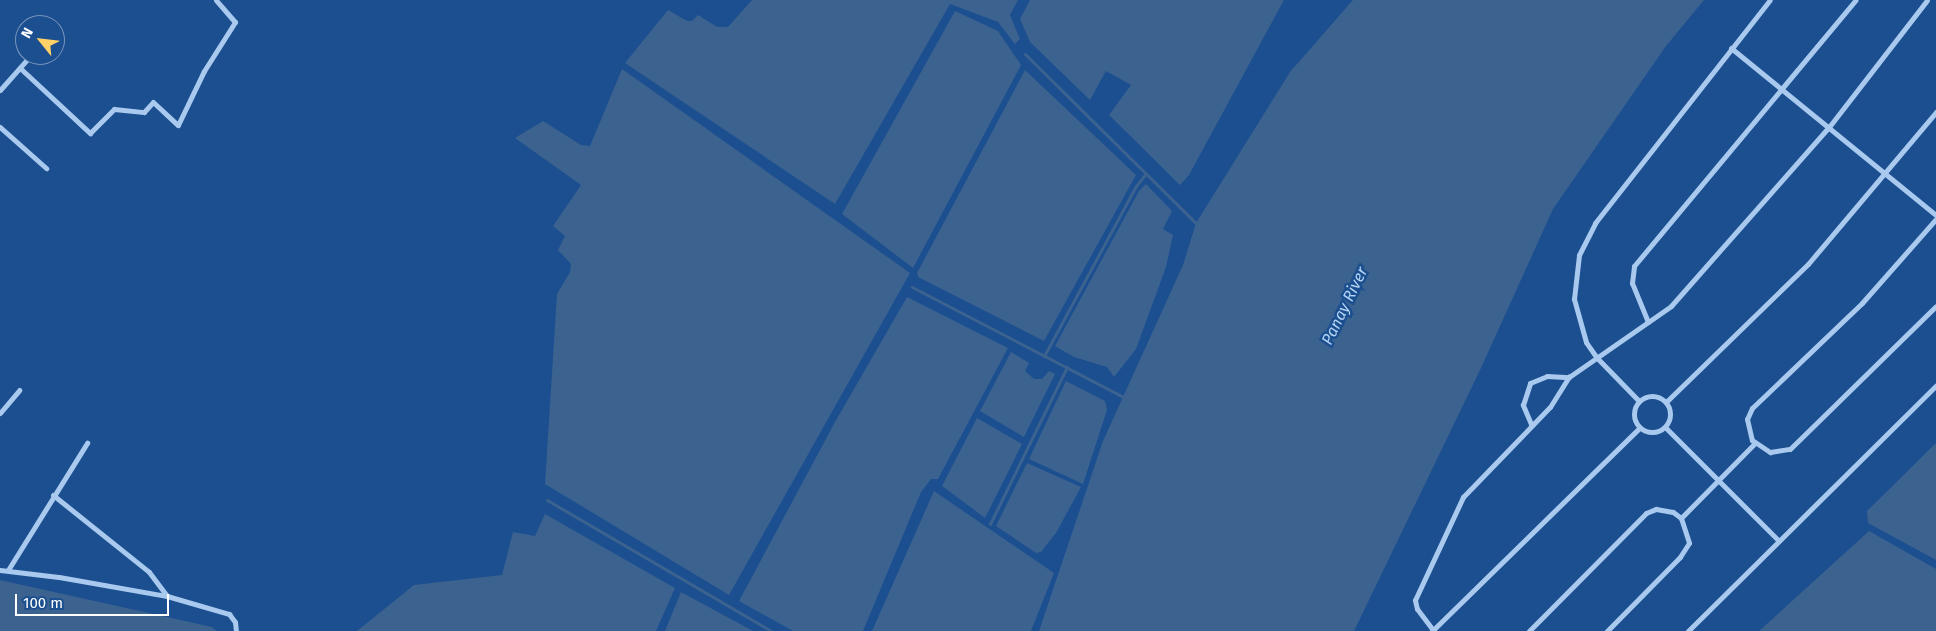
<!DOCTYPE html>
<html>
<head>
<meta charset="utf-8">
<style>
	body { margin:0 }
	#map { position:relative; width:1936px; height:631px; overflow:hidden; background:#1b4f8f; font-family:"Fira Sans",sans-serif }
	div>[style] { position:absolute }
	.water>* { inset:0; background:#3c6290 }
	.stream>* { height:3px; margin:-1.5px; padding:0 1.5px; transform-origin:1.5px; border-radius:1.5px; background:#3c6290 }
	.minor>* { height:5px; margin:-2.5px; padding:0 2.5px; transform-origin:2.5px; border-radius:2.5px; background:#a9c9ee }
	.minor>.ring { margin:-2.5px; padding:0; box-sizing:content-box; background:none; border:5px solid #a9c9ee; border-radius:50% }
	span { translate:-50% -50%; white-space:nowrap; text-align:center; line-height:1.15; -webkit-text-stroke:5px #1b4f8f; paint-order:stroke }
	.water-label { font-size:16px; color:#b5d3f5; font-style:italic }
	.north { position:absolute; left:15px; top:15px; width:50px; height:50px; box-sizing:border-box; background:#1b4f8f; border:1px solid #7695bc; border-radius:50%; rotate:299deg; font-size:14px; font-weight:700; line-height:20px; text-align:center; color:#fff }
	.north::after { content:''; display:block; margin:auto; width:18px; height:22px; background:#ffd166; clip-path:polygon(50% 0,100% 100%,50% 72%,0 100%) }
	.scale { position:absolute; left:15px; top:594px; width:154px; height:22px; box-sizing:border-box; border:2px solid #fff; border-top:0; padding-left:6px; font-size:15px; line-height:18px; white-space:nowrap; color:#fff; -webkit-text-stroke:4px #1b4f8f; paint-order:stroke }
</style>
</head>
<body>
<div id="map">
	<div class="water">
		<div style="clip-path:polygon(752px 0,1018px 0,1010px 15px,1020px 39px,1015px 44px,998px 22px,950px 4px,835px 204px,625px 63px,668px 10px,687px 21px,692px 21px,698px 15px,717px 27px,728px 27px)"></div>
		<div style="clip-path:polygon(1030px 0,1284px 0,1189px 175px,1180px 185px,1109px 115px,1131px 85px,1106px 71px,1090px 100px,1030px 42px,1020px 19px)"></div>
		<div style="clip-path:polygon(1353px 0,1704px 0,1666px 46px,1553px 209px,1481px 368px,1354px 631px,1039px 631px,1103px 441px,1183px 265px,1196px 223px,1290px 72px)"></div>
		<div style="clip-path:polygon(955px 11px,998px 31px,1021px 65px,913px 268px,842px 214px)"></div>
		<div style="clip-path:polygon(622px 69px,910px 273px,729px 595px,545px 484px,557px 294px,570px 272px,571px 264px,558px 250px,565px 236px,553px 226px,581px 185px,515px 138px,543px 121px,581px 145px,590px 146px)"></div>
		<div style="clip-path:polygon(1025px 70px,1136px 175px,1044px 341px,918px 277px,917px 273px)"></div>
		<div style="clip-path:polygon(1146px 184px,1172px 211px,1163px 229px,1173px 235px,1166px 267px,1136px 349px,1114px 377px,1107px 367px,1074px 357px,1055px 346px,1139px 191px)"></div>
		<div style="clip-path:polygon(907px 297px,1008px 348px,938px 479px,931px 479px,921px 492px,863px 631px,793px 631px,739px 601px,835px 422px)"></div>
		<div style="clip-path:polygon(1011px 352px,1029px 363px,1025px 371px,1034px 379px,1042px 379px,1049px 371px,1055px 374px,1024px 437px,980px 411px)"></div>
		<div style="clip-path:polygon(1066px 381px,1105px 401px,1107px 410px,1083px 484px,1029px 459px)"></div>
		<div style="clip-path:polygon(977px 418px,1022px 444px,985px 518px,942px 486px)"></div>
		<div style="clip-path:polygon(1936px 443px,1936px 560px,1868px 523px,1867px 511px)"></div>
		<div style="clip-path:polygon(1027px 463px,1081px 487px,1056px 533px,1041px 552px,1036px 553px,996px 526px)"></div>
		<div style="clip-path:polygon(934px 491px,1054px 573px,1031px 631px,872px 631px)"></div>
		<div style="clip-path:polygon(545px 514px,675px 588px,656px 631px,357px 631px,414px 585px,502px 575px,513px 532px,535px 536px)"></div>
		<div style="clip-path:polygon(1869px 531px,1936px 569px,1936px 631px,1759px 631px)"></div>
		<div style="clip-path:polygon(0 580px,212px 627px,217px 631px,0 631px)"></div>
		<div style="clip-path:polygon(681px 592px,753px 631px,665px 631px)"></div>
	</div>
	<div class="stream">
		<div style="left:1025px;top:54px;width:240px;rotate:44.7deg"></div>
		<div style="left:912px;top:287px;width:238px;rotate:27.5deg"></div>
		<div style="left:1044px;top:356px;width:193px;rotate:-61.6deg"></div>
		<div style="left:1136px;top:186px;width:16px;rotate:-52deg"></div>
		<div style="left:547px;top:500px;width:259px;rotate:30.3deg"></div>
		<div style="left:990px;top:524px;width:175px;rotate:-63.9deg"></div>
	</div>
	<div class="minor">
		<div style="left:1731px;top:48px;width:264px;rotate:39.2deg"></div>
		<div style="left:20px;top:68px;width:96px;rotate:42.9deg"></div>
		<div style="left:90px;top:133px;width:34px;rotate:-45deg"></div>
		<div style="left:114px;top:109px;width:30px;rotate:6deg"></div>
		<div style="left:144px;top:112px;width:13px;rotate:-48deg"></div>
		<div style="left:153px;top:102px;width:34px;rotate:43deg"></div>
		<div style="left:178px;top:125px;width:60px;rotate:-64.3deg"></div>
		<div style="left:204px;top:71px;width:58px;rotate:-57.7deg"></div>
		<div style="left:235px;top:22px;width:29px;rotate:-131deg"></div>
		<div style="left:0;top:90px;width:47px;rotate:-48.5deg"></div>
		<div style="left:0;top:127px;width:62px;rotate:41.7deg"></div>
		<div style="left:1936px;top:219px;width:112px;rotate:131.4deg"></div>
		<div style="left:1862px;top:303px;width:152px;rotate:136.3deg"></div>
		<div style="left:1752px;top:408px;width:12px;rotate:114deg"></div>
		<div style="left:1747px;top:419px;width:22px;rotate:77deg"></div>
		<div style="left:1752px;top:440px;width:22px;rotate:34deg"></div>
		<div style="left:1770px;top:452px;width:20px;rotate:-9deg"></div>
		<div style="left:1790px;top:449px;width:204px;rotate:-44.4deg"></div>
		<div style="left:1648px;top:322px;width:42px;rotate:-112.3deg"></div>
		<div style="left:1632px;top:283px;width:17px;rotate:-83deg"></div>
		<div style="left:1634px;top:266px;width:346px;rotate:-50.2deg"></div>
		<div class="ring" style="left:1634px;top:396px;width:31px;height:31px"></div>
		<div style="left:1639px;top:401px;width:60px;rotate:-134.3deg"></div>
		<div style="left:1597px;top:358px;width:19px;rotate:-125deg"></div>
		<div style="left:1586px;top:342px;width:45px;rotate:-105.6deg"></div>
		<div style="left:1574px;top:299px;width:44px;rotate:-83.5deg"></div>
		<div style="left:1579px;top:255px;width:36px;rotate:-63deg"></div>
		<div style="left:1595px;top:223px;width:283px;rotate:-51.9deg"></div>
		<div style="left:1666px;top:402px;width:198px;rotate:-44.2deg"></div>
		<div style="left:1808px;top:264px;width:199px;rotate:-49.9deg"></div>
		<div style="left:0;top:413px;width:30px;rotate:-50deg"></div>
		<div style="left:1531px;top:424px;width:21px;rotate:-113deg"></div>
		<div style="left:1523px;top:405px;width:23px;rotate:-72deg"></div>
		<div style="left:1530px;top:383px;width:18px;rotate:-22deg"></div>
		<div style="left:1547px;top:376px;width:22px;rotate:3deg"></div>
		<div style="left:1665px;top:427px;width:161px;rotate:45deg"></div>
		<div style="left:53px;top:495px;width:123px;rotate:38.7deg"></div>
		<div style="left:149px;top:572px;width:30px;rotate:53deg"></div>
		<div style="left:1681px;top:518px;width:105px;rotate:-45.4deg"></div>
		<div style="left:0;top:570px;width:59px;rotate:6.8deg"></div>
		<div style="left:59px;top:577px;width:110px;rotate:10deg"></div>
		<div style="left:167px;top:596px;width:65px;rotate:16.2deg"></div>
		<div style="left:229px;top:614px;width:10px;rotate:53deg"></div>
		<div style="left:235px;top:622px;width:9px;rotate:84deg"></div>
		<div style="left:8px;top:570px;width:150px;rotate:-58.1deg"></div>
		<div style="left:1433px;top:630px;width:26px;rotate:-127deg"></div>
		<div style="left:1417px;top:609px;width:9px;rotate:-103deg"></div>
		<div style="left:1415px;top:600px;width:114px;rotate:-65deg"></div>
		<div style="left:1463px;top:497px;width:125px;rotate:-46deg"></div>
		<div style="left:1550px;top:407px;width:36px;rotate:-58deg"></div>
		<div style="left:1569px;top:377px;width:124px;rotate:-34.8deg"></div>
		<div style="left:1671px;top:306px;width:239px;rotate:-48.6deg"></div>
		<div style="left:1829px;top:127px;width:160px;rotate:-52.3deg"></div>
		<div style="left:1432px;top:631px;width:290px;rotate:-44.4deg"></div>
		<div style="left:1529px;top:631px;width:166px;rotate:-45.2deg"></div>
		<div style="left:1646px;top:513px;width:11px;rotate:-22deg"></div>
		<div style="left:1656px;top:509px;width:17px;rotate:10deg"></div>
		<div style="left:1673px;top:512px;width:10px;rotate:37deg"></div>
		<div style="left:1681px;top:518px;width:26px;rotate:72deg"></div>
		<div style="left:1689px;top:543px;width:17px;rotate:123deg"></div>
		<div style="left:1680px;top:557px;width:104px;rotate:134.6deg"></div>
		<div style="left:1688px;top:631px;width:349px;rotate:-44.7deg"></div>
	</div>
	<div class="water-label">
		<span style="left:1345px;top:306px;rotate:-64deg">Panay River</span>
	</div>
	<div class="north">N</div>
	<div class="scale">100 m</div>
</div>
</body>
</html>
